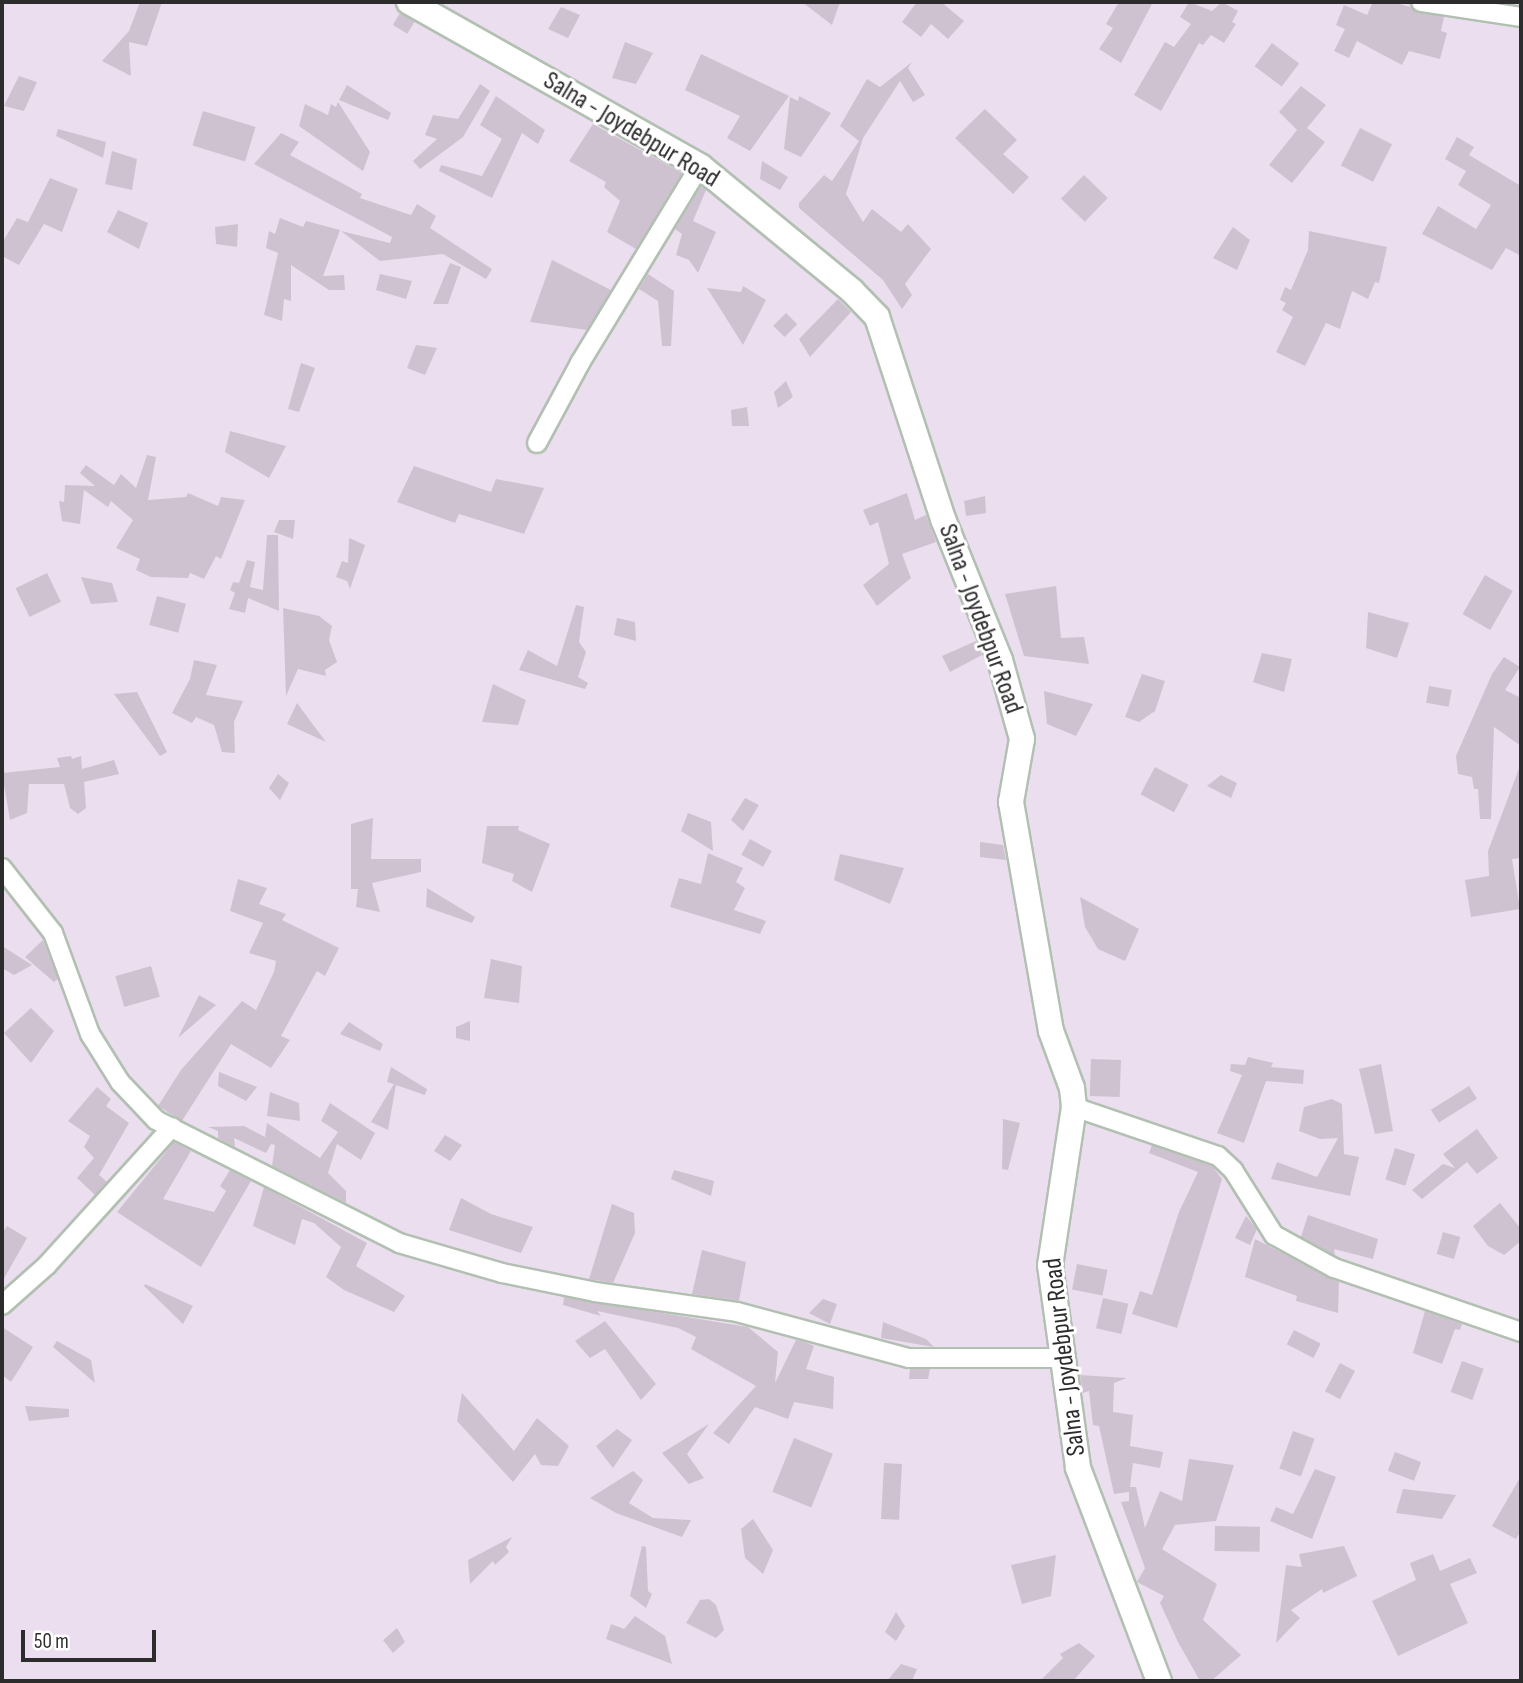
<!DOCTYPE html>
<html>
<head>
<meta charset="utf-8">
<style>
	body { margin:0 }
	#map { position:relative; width:1523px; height:1683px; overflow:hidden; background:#ebdeee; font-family:"Sofia Sans Condensed",sans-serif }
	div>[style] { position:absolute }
	.building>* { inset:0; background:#cfc2d0; transform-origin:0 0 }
	.roads { filter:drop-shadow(2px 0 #b2c0b2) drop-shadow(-2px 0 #b2c0b2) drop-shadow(0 2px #b2c0b2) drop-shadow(0 -2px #b2c0b2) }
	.minor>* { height:18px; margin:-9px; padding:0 9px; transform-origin:9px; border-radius:9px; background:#fff }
	.secondary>* { height:24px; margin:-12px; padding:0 12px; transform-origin:12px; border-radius:12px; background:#fff }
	span { translate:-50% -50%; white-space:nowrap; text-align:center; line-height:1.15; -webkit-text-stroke:6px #fff; paint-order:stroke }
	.street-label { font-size:26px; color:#2c2c2c }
	.frame { position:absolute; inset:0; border:4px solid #2c2c2c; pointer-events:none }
	.scale { position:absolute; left:21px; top:1630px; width:135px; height:32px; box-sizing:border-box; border:4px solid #2c2c2c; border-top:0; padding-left:9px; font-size:21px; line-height:24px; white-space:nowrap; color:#2c2c2c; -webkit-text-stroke:5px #fff; paint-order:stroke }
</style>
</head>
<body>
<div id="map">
	<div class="building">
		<div style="clip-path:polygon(140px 2px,162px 2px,147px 46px,129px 42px,131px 76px,102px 61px,129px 31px)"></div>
		<div style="clip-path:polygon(802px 2px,840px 2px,832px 25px)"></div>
		<div style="clip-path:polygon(917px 2px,941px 2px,964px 21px,948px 39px,931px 24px,921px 37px,902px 22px)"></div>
		<div style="clip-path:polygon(1119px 2px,1153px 2px,1121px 63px,1099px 49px,1113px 28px,1106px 24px)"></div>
		<div style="clip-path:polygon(1189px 2px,1212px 11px,1222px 2px,1238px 11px,1232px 22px,1236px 24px,1224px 43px,1211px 35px,1203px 45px,1199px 43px,1161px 111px,1134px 95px,1165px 42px,1174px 47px,1191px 24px,1180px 17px)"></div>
		<div style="clip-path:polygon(1373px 2px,1393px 2px,1444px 17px,1441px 31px,1447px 33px,1440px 59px,1409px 51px,1402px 65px,1357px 41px,1349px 58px,1334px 51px,1345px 29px,1336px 25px,1344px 5px,1367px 15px)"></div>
		<div style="clip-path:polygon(561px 7px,580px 15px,568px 38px,548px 29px)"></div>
		<div style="left:400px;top:13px;width:17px;height:14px;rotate:31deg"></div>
		<div style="clip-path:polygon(625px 42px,653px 53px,636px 84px,612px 78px)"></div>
		<div style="left:1272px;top:43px;width:34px;height:29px;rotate:37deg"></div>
		<div style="clip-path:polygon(701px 54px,789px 96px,750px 151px,727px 138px,740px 116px,685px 90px)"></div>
		<div style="clip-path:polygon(912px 62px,908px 68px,925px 95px,913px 102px,900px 81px,863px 138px,846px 194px,863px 222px,872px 209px,901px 232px,908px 224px,931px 249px,905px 284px,912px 295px,902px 309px,883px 280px,799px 208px,799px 203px,824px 175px,832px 181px,859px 141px,840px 126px,867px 79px,880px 87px)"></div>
		<div style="clip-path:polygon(19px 76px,37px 82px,24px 111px,4px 106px)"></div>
		<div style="clip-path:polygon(480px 84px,490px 91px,463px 137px,420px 169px,413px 161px,437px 139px,425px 135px,433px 115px,458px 119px)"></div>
		<div style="clip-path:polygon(347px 85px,391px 113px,388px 120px,339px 100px)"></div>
		<div style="clip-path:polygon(1301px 86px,1326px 105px,1307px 128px,1325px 142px,1292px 183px,1269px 165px,1297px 130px,1279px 112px)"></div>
		<div style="clip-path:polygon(496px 96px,545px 130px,538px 144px,522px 133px,492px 198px,439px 171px,441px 165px,482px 176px,502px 139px,480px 125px)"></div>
		<div style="clip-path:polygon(799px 96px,831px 113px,801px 157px,784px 149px,790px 97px,798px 101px)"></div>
		<div style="clip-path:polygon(338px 102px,370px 152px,363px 171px,299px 126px,305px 104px,328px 115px,331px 104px,336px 107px)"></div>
		<div style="clip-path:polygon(985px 109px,1017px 140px,1003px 154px,1029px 177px,1013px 194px,955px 138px)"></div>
		<div style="left:203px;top:111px;width:55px;height:36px;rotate:17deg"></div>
		<div style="clip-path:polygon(593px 124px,682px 173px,636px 249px,607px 232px,620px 201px,604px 187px,606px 182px,569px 161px)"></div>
		<div style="left:1360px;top:128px;width:36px;height:42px;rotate:27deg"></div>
		<div style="clip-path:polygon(58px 129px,106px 142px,103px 158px,56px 136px)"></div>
		<div style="clip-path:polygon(281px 133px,299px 142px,290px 155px,362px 194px,360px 198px,411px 215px,417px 204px,436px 216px,430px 228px,492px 269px,486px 279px,443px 254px,380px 261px,341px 231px,390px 243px,392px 237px,254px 164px)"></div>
		<div style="clip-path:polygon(1457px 137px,1474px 147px,1469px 155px,1521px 186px,1521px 256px,1506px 248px,1492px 270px,1422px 234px,1438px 206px,1476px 229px,1491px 205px,1458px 185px,1466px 171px,1445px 159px)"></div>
		<div style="clip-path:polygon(112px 151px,137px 159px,132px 190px,105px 184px)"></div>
		<div style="clip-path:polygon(762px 161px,788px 177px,780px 190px,760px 179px)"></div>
		<div style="left:1084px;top:175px;width:33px;height:33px;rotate:44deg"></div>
		<div style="clip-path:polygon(50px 178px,78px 189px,62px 232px,44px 224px,19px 265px,2px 256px,2px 243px,17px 218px,28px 222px)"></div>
		<div style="clip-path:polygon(701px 186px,706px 190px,693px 221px,716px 232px,698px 273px,689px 260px,676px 255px,682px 234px,675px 229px)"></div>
		<div style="clip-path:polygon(118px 210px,148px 223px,139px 249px,107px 232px)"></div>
		<div style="clip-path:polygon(280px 218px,303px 227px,306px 221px,340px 230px,323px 276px,344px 275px,345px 290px,329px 290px,291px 265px,291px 301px,284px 299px,282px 321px,264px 315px,278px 253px,266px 248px,269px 231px,275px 234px)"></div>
		<div style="clip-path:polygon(238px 224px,237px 247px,216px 244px,215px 227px)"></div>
		<div style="clip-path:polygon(1233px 227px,1250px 240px,1237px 270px,1213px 258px)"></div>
		<div style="clip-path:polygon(1309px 231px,1387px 247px,1379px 283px,1375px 282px,1368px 299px,1352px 291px,1340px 329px,1326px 323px,1305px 366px,1276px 352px,1293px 317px,1282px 310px,1286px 303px,1280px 300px,1285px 287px,1291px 290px,1308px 250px)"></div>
		<div style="clip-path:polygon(552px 260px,611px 290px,587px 330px,530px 322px)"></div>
		<div style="clip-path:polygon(450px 263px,461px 267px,448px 304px,433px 304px)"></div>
		<div style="clip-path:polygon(380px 274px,412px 281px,406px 299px,376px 290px)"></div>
		<div style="clip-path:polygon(648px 274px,674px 291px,671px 346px,662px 346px,658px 301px,639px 289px)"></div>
		<div style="clip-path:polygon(743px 286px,766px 300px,743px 345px,707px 288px,741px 292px)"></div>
		<div style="clip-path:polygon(838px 299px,851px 312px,810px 357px,799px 339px)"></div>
		<div style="left:786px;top:313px;width:16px;height:18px;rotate:45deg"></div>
		<div style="clip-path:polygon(416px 345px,437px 348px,425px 375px,407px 368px)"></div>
		<div style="clip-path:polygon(301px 363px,315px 368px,299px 412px,288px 409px)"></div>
		<div style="clip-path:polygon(786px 381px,793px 397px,778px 408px,774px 392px)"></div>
		<div style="clip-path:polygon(747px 407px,749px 426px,732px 426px,731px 410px)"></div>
		<div style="clip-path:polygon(230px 431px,286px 446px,269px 478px,225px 452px)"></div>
		<div style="clip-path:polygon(147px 455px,156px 457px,148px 500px,186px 497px,188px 493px,218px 506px,221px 497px,245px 500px,221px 559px,216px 556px,204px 579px,190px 573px,188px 578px,151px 577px,136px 570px,140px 559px,116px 548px,133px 520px,111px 501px,108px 507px,84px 490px,80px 524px,62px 521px,59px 501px,64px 502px,65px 485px,95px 486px,80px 473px,86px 465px,114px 485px,121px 474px,136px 488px)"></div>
		<div style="clip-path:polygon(414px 466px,491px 492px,496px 479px,544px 488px,524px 534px,459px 514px,455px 523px,397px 502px)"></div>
		<div style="clip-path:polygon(907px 493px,915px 520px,926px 515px,936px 542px,902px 554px,911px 578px,877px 606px,863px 585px,889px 564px,878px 522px,870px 526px,863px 510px)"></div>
		<div style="clip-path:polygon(985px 496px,986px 513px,966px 516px,964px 501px)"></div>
		<div style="clip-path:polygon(279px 520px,295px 520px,293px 539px,274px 532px)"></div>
		<div style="clip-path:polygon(267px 535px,278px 535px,279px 611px,248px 598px,245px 613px,229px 609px,235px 593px,230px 590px,233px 582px,239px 583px,247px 560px,255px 562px,250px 587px,263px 590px)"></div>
		<div style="clip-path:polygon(349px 538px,365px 545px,350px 589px,347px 581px,336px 577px,342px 561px,348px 563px)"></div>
		<div style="left:47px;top:573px;width:32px;height:35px;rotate:64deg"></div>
		<div style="left:1485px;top:575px;width:32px;height:45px;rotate:30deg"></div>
		<div style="clip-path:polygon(81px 577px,112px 583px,118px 602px,91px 604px)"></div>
		<div style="clip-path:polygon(1056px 586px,1061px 638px,1084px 637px,1089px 664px,1024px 656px,1005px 594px)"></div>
		<div style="left:157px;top:596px;width:30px;height:30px;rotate:15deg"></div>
		<div style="clip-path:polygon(576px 605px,584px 607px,579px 642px,586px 652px,578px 677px,588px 683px,585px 689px,519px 670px,528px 650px,557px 666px)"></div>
		<div style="clip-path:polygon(283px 608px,319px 616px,332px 626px,329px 640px,337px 662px,325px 670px,326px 676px,298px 669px,286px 696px)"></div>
		<div style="clip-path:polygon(1368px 612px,1409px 623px,1397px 658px,1366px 648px)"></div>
		<div style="clip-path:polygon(617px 618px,635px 622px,636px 641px,614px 635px)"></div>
		<div style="clip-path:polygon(976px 641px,982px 655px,950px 672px,942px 656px)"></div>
		<div style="clip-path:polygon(1262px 653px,1292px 659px,1284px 692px,1253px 682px)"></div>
		<div style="clip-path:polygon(1504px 657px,1520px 667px,1505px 690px,1521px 698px,1521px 746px,1494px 727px,1491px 819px,1480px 819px,1478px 789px,1474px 789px,1472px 777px,1458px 774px,1456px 756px,1492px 674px)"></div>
		<div style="clip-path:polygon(194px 660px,217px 665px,206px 695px,243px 701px,234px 722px,235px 753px,222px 752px,214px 725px,196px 717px,192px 723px,172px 713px,190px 679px)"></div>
		<div style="clip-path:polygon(1142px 674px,1165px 681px,1155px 711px,1139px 722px,1125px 717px)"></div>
		<div style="clip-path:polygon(493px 684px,526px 700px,518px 725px,482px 722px)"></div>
		<div style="left:1429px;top:686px;width:23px;height:17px;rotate:10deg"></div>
		<div style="clip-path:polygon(1044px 691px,1093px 704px,1076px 736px,1047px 724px)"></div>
		<div style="clip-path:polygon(137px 692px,167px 752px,160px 756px,114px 694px)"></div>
		<div style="clip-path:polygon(297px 703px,326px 742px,287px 724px)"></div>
		<div style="clip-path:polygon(71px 756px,72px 759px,81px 756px,82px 769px,114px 760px,119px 774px,84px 782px,86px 808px,78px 814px,70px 808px,64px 784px,29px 784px,27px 813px,10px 820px,2px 773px,60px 767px,57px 758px)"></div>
		<div style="clip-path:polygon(1520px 766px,1521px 858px,1512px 859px,1520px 909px,1471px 917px,1465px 880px,1489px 876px,1488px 851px)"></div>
		<div style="left:1155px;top:767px;width:38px;height:31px;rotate:28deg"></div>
		<div style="clip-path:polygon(278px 774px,289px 783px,280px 800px,269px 788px)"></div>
		<div style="clip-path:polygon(1221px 775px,1237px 783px,1231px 798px,1207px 786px)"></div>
		<div style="clip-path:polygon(745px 798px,759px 805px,743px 831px,731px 820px)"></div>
		<div style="clip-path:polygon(688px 813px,711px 822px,713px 851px,681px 831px)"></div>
		<div style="clip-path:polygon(373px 818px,371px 859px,421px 859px,421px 872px,372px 883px,380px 912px,356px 907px,358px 889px,351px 889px,351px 824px)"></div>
		<div style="clip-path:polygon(487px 826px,519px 826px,518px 830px,550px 844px,532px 892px,512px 881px,514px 874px,482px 863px)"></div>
		<div style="left:750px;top:839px;width:25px;height:18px;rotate:29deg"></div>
		<div style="clip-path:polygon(980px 842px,1003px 845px,1006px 860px,980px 857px)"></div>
		<div style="clip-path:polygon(708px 853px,743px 868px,736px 882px,745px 888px,734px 910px,766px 921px,760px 934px,670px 907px,679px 878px,701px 884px)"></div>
		<div style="clip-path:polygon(840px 854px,904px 868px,890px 904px,834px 880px)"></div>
		<div style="clip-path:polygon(238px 879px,267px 888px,259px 904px,286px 914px,282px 920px,339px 948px,325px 976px,317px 971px,281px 1036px,290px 1040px,271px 1068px,231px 1044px,182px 1121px,158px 1106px,181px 1070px,242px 1001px,256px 1010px,274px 972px,276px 961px,249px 953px,263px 923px,230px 911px)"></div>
		<div style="clip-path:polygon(427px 888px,475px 917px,472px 923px,426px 907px)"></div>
		<div style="clip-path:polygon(1080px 897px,1139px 929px,1125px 961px,1098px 949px,1085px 927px)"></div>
		<div style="clip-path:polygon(43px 940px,58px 979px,54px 982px,25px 957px)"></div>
		<div style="clip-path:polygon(2px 946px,32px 965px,14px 975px,2px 968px)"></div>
		<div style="clip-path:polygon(491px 959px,522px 966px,519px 1003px,484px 998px)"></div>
		<div style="left:151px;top:966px;width:32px;height:37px;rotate:74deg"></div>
		<div style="clip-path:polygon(199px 995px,216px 1005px,178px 1038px)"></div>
		<div style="clip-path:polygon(31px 1008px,54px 1031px,31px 1063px,4px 1033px)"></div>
		<div style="clip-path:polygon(470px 1021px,470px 1041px,456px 1038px,456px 1027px)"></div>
		<div style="clip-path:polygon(349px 1022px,383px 1044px,380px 1051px,340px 1034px)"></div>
		<div style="clip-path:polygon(1248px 1057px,1273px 1063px,1271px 1067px,1304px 1070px,1303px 1084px,1266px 1081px,1244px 1143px,1217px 1133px,1242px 1075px,1230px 1071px,1231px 1064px,1245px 1065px)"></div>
		<div style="left:1091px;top:1059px;width:30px;height:37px;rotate:2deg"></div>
		<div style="clip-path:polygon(1381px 1064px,1393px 1131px,1375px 1134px,1359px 1069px)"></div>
		<div style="clip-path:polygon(391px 1067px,427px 1089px,425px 1095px,396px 1085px,388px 1130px,371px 1122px,394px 1084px,387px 1082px)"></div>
		<div style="clip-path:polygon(219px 1072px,257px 1087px,246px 1101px,218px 1086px)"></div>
		<div style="left:1469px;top:1086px;width:15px;height:45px;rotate:58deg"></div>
		<div style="clip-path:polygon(97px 1087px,111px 1099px,106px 1106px,129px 1123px,99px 1175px,107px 1182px,95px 1195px,77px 1178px,94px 1158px,84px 1147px,90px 1136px,68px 1121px)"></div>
		<div style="clip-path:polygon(270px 1092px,299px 1103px,300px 1121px,267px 1116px)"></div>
		<div style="clip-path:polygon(1332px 1099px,1342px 1104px,1344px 1154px,1359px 1157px,1350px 1196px,1271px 1179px,1277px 1162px,1317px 1177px,1338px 1138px,1320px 1139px,1299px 1131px,1304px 1107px)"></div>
		<div style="clip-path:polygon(330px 1103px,375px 1133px,361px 1160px,337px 1144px,328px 1173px,346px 1191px,346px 1203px,272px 1166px,275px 1145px,271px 1144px,266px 1153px,234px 1138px,235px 1147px,218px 1138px,218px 1131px,208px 1127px,244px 1126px,265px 1137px,267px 1123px,320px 1158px,338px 1132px,321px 1121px)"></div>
		<div style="clip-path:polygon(1003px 1119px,1020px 1123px,1008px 1170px,1002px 1169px)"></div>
		<div style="clip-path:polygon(1477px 1129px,1498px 1158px,1477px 1174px,1467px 1162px,1422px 1199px,1412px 1190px,1443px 1164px,1455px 1168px,1443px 1154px)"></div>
		<div style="clip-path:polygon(445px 1135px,462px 1145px,450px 1161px,434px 1151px)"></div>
		<div style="clip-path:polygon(174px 1142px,191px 1151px,163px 1199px,214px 1212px,226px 1191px,220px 1186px,230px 1170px,251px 1181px,201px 1267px,117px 1212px)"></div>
		<div style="clip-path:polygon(1152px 1145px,1212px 1166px,1222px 1179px,1177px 1328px,1132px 1314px,1140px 1291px,1152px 1295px,1179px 1212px,1198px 1172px,1149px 1153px)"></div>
		<div style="left:1395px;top:1148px;width:21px;height:33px;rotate:17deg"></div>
		<div style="clip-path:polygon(674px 1170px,714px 1181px,711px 1196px,671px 1179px)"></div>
		<div style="clip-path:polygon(264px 1187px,367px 1243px,356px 1266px,405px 1296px,394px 1312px,344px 1290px,326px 1277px,341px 1247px,314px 1223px,302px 1219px,295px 1245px,253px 1226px)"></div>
		<div style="clip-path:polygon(461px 1198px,491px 1214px,533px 1227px,521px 1253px,449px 1230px)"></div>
		<div style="clip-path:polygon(1500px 1203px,1521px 1229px,1521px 1241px,1504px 1255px,1488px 1246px,1473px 1226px)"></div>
		<div style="clip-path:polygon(612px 1204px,634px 1213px,635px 1233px,613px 1283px,589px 1279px)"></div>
		<div style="clip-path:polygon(1308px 1215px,1378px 1239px,1373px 1259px,1334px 1249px,1335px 1256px,1301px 1237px)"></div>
		<div style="clip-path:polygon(1246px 1216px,1257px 1229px,1250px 1245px,1235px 1238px)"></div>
		<div style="clip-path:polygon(7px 1226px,27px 1238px,2px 1282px,2px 1233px)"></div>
		<div style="left:1443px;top:1232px;width:18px;height:23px;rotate:16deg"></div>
		<div style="clip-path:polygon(1255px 1239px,1339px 1282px,1338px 1313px,1296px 1301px,1297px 1296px,1245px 1277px)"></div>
		<div style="clip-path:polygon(702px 1250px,746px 1262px,739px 1301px,692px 1294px)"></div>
		<div style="left:1077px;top:1264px;width:31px;height:26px;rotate:11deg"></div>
		<div style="clip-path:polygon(145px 1284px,193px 1306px,183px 1324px,144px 1286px)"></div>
		<div style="clip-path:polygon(564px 1297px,748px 1327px,778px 1352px,775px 1383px,796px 1340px,805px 1342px,814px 1346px,806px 1369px,834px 1377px,833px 1409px,794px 1402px,788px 1419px,755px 1407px,729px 1444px,713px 1433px,756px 1386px,691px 1349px,696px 1337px,678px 1328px,597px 1311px,601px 1316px,563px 1305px)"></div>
		<div style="left:1103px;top:1298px;width:26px;height:31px;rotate:13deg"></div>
		<div style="clip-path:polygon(823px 1299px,837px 1304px,830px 1324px,809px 1313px)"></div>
		<div style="clip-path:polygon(1425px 1311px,1462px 1324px,1460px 1330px,1455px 1329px,1442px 1364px,1413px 1353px)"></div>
		<div style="clip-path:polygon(605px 1321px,656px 1384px,641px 1400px,605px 1349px,590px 1358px,575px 1341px)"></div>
		<div style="clip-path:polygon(883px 1322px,926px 1339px,934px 1347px,881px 1338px)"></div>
		<div style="clip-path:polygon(2px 1327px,33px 1347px,11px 1382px,2px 1375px)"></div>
		<div style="left:1294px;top:1330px;width:30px;height:16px;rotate:27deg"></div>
		<div style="clip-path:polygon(57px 1341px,91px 1360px,95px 1383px,53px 1347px)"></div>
		<div style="left:1462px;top:1361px;width:23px;height:33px;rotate:20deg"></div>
		<div style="left:1340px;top:1363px;width:17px;height:32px;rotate:28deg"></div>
		<div style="clip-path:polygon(910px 1369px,930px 1369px,928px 1379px,909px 1379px)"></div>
		<div style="clip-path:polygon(1080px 1375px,1127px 1378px,1114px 1383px,1113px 1412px,1133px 1415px,1130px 1446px,1163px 1452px,1160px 1468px,1133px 1463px,1130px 1487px,1136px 1487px,1145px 1528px,1160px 1491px,1182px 1501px,1189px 1459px,1234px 1465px,1216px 1521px,1175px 1525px,1162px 1549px,1217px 1584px,1203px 1620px,1241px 1655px,1211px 1681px,1200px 1681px,1178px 1642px,1160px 1603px,1164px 1596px,1137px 1582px,1145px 1568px,1121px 1502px,1129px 1501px,1129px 1492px,1114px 1494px,1099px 1426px,1093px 1425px,1089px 1391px,1083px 1393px)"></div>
		<div style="clip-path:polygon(462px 1393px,514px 1451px,537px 1418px,569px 1446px,558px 1466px,541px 1465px,535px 1454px,513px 1482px,457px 1421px)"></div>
		<div style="clip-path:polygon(25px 1406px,69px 1409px,69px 1417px,29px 1421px)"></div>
		<div style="clip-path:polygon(709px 1424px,687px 1454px,704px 1478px,689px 1484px,662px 1453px)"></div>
		<div style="clip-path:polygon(617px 1429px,632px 1440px,613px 1468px,596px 1446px)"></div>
		<div style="left:1293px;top:1431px;width:23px;height:40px;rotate:20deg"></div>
		<div style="left:794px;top:1438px;width:42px;height:58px;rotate:22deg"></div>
		<div style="left:1395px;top:1452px;width:28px;height:20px;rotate:21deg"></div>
		<div style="left:884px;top:1463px;width:18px;height:56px;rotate:3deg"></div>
		<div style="clip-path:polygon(1315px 1469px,1336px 1477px,1312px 1539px,1270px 1521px,1276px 1507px,1293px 1514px)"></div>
		<div style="clip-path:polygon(633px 1471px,643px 1480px,629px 1503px,653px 1518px,691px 1520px,682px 1537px,616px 1513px,590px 1498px)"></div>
		<div style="clip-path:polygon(1521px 1476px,1521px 1530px,1516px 1539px,1492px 1526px)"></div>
		<div style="clip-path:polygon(1403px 1489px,1456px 1495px,1442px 1519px,1396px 1513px)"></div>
		<div style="clip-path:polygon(753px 1519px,773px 1550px,763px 1574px,745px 1558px,741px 1529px)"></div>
		<div style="left:1215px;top:1526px;width:45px;height:25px;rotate:1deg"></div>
		<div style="clip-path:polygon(512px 1537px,506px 1547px,509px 1552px,495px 1565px,493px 1561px,470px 1584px,468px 1560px)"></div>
		<div style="clip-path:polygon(642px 1546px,646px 1547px,648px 1591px,652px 1594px,646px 1608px,630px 1596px)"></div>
		<div style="clip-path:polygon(1344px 1546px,1357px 1576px,1323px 1593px,1322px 1589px,1291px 1610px,1300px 1618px,1276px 1643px,1286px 1565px,1302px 1567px,1299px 1554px)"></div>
		<div style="clip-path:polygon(1433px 1554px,1440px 1571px,1470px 1558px,1477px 1573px,1450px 1584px,1468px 1623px,1398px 1656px,1372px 1601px,1416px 1580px,1410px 1563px)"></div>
		<div style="clip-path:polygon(1056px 1555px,1051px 1596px,1022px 1604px,1011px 1565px)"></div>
		<div style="clip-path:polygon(709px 1599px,716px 1605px,724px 1630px,716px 1638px,686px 1623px,700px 1600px)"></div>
		<div style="clip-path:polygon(896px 1612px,905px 1626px,896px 1641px,885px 1632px)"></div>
		<div style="clip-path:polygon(635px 1616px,665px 1636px,672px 1664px,606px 1639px,611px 1624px,624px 1629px)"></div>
		<div style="clip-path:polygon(397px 1628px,405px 1642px,393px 1653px,383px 1640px)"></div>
		<div style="clip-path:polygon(1079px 1643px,1095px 1656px,1073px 1681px,1040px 1681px,1063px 1658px,1060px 1654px)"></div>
		<div style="clip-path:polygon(901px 1664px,917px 1669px,912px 1681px,887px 1681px)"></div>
	</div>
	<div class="roads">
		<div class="minor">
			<div style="left:1421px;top:2px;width:101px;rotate:8.5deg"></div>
			<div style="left:537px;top:443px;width:91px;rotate:-61.7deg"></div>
			<div style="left:580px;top:363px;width:231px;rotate:-58.7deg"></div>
			<div style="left:2px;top:868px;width:83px;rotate:51.9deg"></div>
			<div style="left:53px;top:933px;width:108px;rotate:69.9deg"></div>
			<div style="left:90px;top:1034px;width:57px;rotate:58deg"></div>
			<div style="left:120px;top:1082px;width:52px;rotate:46.5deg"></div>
			<div style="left:156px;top:1120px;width:272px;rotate:26.8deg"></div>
			<div style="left:399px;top:1243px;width:107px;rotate:16.2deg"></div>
			<div style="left:502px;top:1273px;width:95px;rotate:11.5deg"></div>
			<div style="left:595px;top:1292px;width:143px;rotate:8deg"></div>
			<div style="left:737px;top:1312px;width:178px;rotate:15deg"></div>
			<div style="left:909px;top:1358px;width:155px"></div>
			<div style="left:1074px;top:1107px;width:152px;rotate:18.8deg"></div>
			<div style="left:1218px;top:1156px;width:21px;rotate:43deg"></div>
			<div style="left:1233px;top:1170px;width:77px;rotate:57.8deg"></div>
			<div style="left:1274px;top:1235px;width:68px;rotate:28.8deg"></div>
			<div style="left:1334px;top:1268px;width:198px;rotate:18.9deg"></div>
			<div style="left:2px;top:1305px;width:60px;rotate:-41.6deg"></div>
			<div style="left:47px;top:1265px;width:186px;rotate:-47.8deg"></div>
		</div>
		<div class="secondary">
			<div style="left:409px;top:2px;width:334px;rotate:29.4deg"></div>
			<div style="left:700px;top:166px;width:197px;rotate:39.4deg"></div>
			<div style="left:852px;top:291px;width:36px;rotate:46deg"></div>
			<div style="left:877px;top:317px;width:213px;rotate:71.9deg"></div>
			<div style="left:943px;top:519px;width:152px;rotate:68deg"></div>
			<div style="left:1000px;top:660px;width:82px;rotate:74.4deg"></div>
			<div style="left:1022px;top:739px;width:64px;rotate:99.9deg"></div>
			<div style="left:1011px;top:802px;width:232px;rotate:80.1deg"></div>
			<div style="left:1051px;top:1031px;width:61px;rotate:69.8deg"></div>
			<div style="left:1072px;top:1088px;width:19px;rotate:84deg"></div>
			<div style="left:1074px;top:1107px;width:160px;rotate:98.6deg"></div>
			<div style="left:1050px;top:1265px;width:205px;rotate:82.1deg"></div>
			<div style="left:1078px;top:1468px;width:228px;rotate:69.2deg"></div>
		</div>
	</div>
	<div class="street-label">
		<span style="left:631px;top:130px;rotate:31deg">Salna - Joydebpur Road</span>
		<span style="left:980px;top:619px;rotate:70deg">Salna - Joydebpur Road</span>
		<span style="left:1065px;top:1357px;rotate:-97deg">Salna - Joydebpur Road</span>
	</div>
	<div class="frame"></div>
	<div class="scale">50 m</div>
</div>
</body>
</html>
